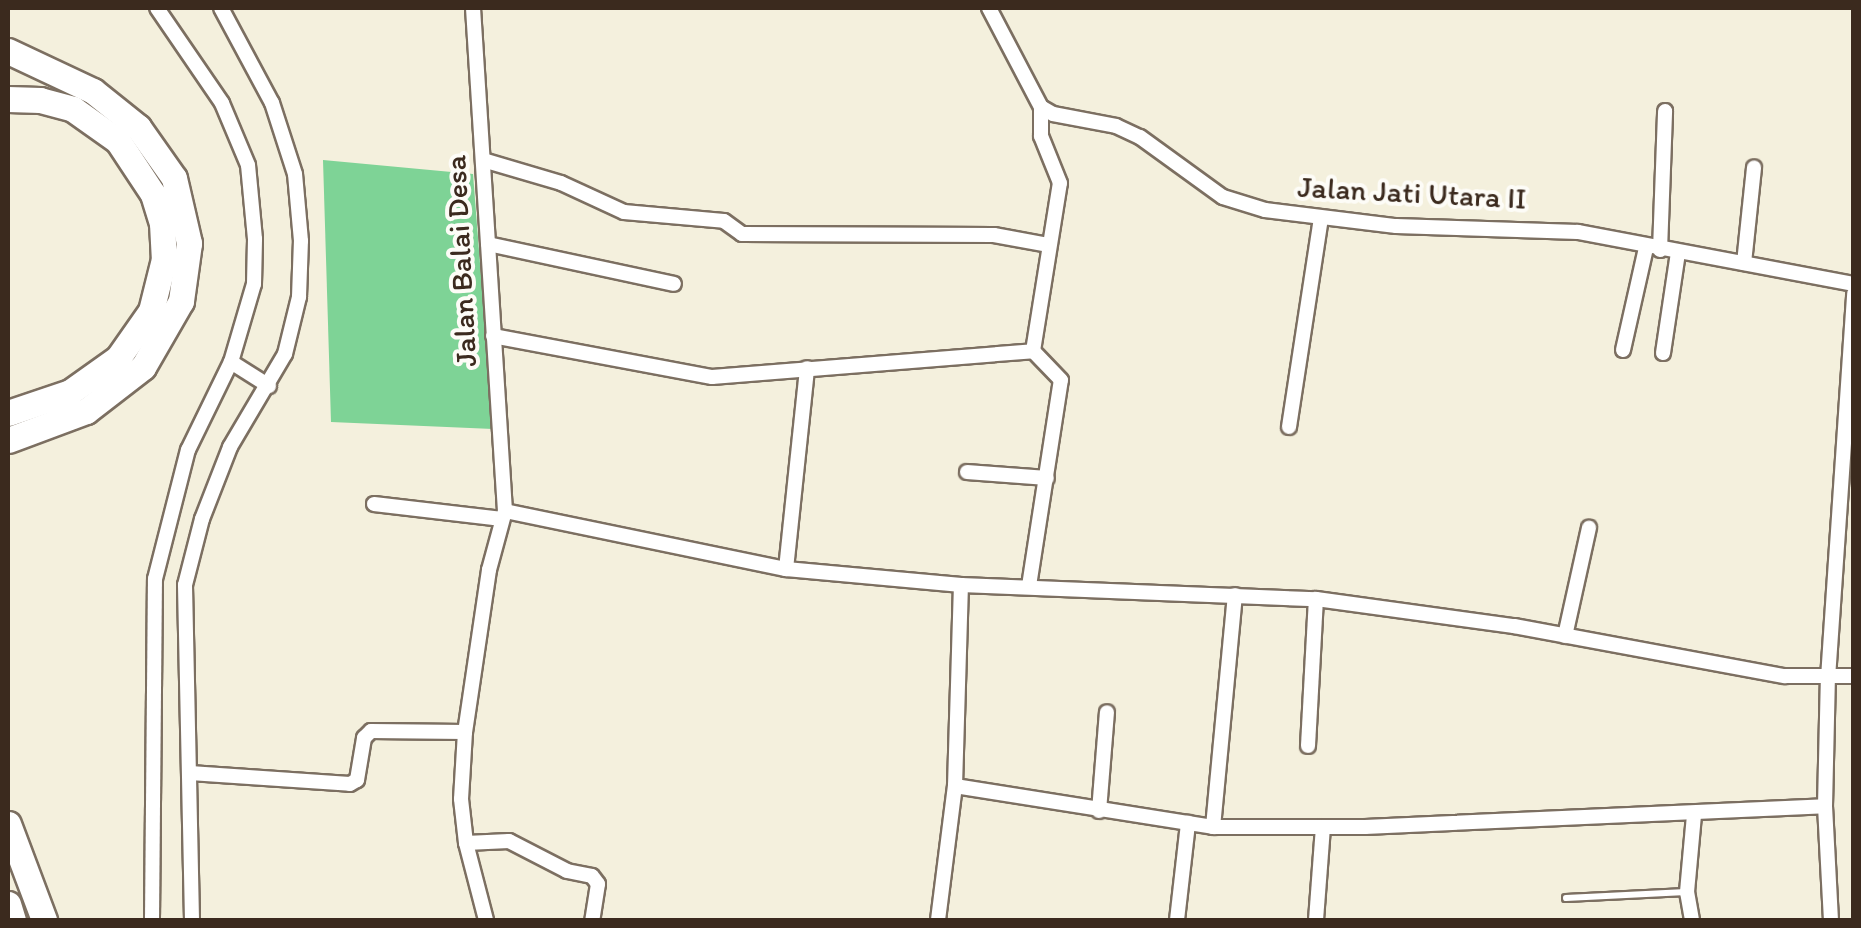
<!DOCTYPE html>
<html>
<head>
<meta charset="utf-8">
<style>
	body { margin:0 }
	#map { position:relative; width:1861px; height:928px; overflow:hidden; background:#f4f0dd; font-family:Itim,sans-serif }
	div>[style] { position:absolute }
	.green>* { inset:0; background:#7ed396 }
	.roads { filter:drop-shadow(2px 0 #7c6f61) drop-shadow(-2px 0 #7c6f61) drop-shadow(0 2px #7c6f61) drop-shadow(0 -2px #7c6f61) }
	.lane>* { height:6px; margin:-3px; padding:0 3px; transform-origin:3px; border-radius:3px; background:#fff }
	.street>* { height:14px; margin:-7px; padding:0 7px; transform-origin:7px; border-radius:7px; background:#fff }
	.highway>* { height:25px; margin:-12.5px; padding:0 12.5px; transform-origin:12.5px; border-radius:12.5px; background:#fff }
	span { translate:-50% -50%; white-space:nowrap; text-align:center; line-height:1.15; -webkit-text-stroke:8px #fdfcf7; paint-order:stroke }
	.street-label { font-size:30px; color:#3b2a1e }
	.frame { position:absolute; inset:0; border:10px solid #3b2a1e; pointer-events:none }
</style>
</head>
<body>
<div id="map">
	<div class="green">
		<div style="clip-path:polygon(323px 160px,473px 174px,493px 429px,331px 422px)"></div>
	</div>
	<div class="roads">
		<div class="lane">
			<div style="left:1566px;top:898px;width:120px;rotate:-2.9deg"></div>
		</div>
		<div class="street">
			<div style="left:473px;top:8px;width:504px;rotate:86.36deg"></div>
			<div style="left:505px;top:511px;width:61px;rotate:105.2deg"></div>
			<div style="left:489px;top:570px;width:164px;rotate:98.4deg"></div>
			<div style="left:465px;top:732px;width:67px;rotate:93.4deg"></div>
			<div style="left:461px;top:799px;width:44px;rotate:83.5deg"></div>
			<div style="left:466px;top:843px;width:80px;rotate:75.4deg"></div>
			<div style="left:989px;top:8px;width:112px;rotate:62.3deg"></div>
			<div style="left:1041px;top:107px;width:14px;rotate:30deg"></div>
			<div style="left:1053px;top:114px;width:64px;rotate:10.8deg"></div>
			<div style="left:1116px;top:126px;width:26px;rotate:25deg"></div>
			<div style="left:1140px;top:137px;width:102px;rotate:35.9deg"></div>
			<div style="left:1223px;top:197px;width:44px;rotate:17.2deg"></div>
			<div style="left:1265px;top:210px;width:132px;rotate:7deg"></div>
			<div style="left:1396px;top:226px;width:182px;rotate:1.9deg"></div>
			<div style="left:1578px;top:232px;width:281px;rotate:10.7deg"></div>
			<div style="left:483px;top:160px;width:81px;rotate:16.4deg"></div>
			<div style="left:561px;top:183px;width:69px;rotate:24.7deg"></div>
			<div style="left:624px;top:212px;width:100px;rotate:5.1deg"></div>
			<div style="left:724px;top:221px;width:22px;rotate:36deg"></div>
			<div style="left:742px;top:234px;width:252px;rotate:0.2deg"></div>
			<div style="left:994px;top:235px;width:56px;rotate:10.3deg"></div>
			<div style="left:488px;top:244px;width:190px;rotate:12.1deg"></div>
			<div style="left:1660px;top:250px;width:139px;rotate:-87.9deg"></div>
			<div style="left:1744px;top:263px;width:96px;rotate:-84deg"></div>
			<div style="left:493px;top:336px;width:223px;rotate:10.6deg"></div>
			<div style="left:712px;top:377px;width:322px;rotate:-4.6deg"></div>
			<div style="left:1033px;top:351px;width:170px;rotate:-80.9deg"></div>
			<div style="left:1060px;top:183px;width:51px;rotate:-112deg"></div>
			<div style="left:1041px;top:136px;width:29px;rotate:-90deg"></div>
			<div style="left:1623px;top:350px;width:105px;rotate:-77.3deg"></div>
			<div style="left:1663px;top:353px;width:101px;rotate:-81.5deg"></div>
			<div style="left:231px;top:362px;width:45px;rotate:32.3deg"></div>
			<div style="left:1289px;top:427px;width:210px;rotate:-81.3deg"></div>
			<div style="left:967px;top:472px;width:80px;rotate:4.3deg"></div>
			<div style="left:374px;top:504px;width:129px;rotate:6.7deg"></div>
			<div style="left:505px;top:511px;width:287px;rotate:11.7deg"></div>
			<div style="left:786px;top:569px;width:176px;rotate:5.2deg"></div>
			<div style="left:961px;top:585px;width:355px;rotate:2.3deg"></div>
			<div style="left:1316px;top:599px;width:200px;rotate:7.8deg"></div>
			<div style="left:1514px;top:626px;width:276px;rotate:10.5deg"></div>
			<div style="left:1785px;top:676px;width:69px"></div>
			<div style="left:786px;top:569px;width:202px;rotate:-84deg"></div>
			<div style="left:1029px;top:586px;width:208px;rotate:-81.2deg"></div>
			<div style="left:1061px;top:380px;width:40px;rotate:-134deg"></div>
			<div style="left:1565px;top:636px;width:111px;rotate:-77.5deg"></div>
			<div style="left:1308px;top:746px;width:147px;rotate:-86.9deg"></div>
			<div style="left:190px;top:773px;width:160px;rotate:3.9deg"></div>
			<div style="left:350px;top:784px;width:8px;rotate:-30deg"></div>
			<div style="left:357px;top:780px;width:43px;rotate:-80.5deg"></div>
			<div style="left:364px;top:738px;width:10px;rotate:-45deg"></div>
			<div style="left:371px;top:731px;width:94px;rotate:0.6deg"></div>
			<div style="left:955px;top:786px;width:261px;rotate:9deg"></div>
			<div style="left:1213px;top:827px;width:152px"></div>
			<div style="left:1365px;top:827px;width:460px;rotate:-2.6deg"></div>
			<div style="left:1825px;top:806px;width:114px;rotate:87deg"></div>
			<div style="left:1825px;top:806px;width:128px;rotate:-88.7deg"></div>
			<div style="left:1828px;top:678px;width:385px;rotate:-86.1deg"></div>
			<div style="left:1099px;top:811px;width:99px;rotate:-85.4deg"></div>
			<div style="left:1213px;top:827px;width:233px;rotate:-84.6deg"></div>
			<div style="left:466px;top:843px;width:43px;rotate:-2.7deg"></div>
			<div style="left:509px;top:841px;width:65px;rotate:27.3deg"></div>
			<div style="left:567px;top:871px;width:25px;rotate:11deg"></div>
			<div style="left:592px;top:876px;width:10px;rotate:53deg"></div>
			<div style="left:598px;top:884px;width:36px;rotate:99deg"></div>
			<div style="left:152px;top:920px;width:341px;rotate:-89.5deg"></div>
			<div style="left:155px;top:579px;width:133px;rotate:-75.7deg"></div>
			<div style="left:188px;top:450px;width:98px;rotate:-64deg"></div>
			<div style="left:231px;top:362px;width:81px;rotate:-73.6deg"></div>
			<div style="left:254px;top:284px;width:45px;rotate:-88.7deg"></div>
			<div style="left:255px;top:239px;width:74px;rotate:-95.4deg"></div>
			<div style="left:248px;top:165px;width:67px;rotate:-112.8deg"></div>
			<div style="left:222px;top:103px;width:115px;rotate:-124.4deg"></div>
			<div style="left:192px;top:920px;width:335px;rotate:-91.2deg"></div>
			<div style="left:185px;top:585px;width:68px;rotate:-75.6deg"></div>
			<div style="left:202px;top:519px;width:77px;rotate:-68.7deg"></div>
			<div style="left:230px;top:447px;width:108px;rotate:-59.4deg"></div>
			<div style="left:285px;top:354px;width:59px;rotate:-76.2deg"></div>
			<div style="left:299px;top:297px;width:56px;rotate:-88deg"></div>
			<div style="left:301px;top:241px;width:67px;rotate:-95.1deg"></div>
			<div style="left:295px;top:174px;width:75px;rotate:-107.9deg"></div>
			<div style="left:272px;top:103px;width:108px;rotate:-118.2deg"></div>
			<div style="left:938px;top:920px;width:135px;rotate:-82.8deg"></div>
			<div style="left:955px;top:786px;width:201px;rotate:-88.3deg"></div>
			<div style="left:1177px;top:920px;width:98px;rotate:-83.5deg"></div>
			<div style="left:1316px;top:920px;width:93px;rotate:-85.7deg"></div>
			<div style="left:1692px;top:920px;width:28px;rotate:-100deg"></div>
			<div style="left:1687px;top:892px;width:77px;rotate:-84.8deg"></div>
		</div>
		<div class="highway">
			<div style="left:8px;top:51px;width:94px;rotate:25.2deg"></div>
			<div style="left:93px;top:91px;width:58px;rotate:38.7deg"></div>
			<div style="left:138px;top:127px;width:62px;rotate:54.8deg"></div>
			<div style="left:174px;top:178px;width:67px;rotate:77deg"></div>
			<div style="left:189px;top:243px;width:59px;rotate:97.9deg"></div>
			<div style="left:181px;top:301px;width:76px;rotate:119.9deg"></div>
			<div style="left:143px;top:367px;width:72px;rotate:142.3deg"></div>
			<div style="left:86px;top:411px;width:83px;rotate:159.6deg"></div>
			<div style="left:8px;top:99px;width:32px;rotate:2deg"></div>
			<div style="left:40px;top:100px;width:34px;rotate:15deg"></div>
			<div style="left:73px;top:109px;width:55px;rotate:35.4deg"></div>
			<div style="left:118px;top:141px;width:64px;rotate:56.6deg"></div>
			<div style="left:153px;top:194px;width:30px;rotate:73deg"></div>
			<div style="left:162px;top:223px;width:36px;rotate:87deg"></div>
			<div style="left:164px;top:259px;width:54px;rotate:104deg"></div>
			<div style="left:151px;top:311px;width:57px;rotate:125.1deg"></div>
			<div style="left:118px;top:358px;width:59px;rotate:144.7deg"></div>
			<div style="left:70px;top:392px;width:65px;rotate:161.3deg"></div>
			<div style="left:8px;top:824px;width:103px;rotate:69.4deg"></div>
			<div style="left:8px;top:904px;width:17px;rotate:73deg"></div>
		</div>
	</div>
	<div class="street-label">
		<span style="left:1412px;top:193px;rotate:3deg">Jalan Jati Utara II</span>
		<span style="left:461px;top:261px;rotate:-93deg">Jalan Balai Desa</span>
	</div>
	<div class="frame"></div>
</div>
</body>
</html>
